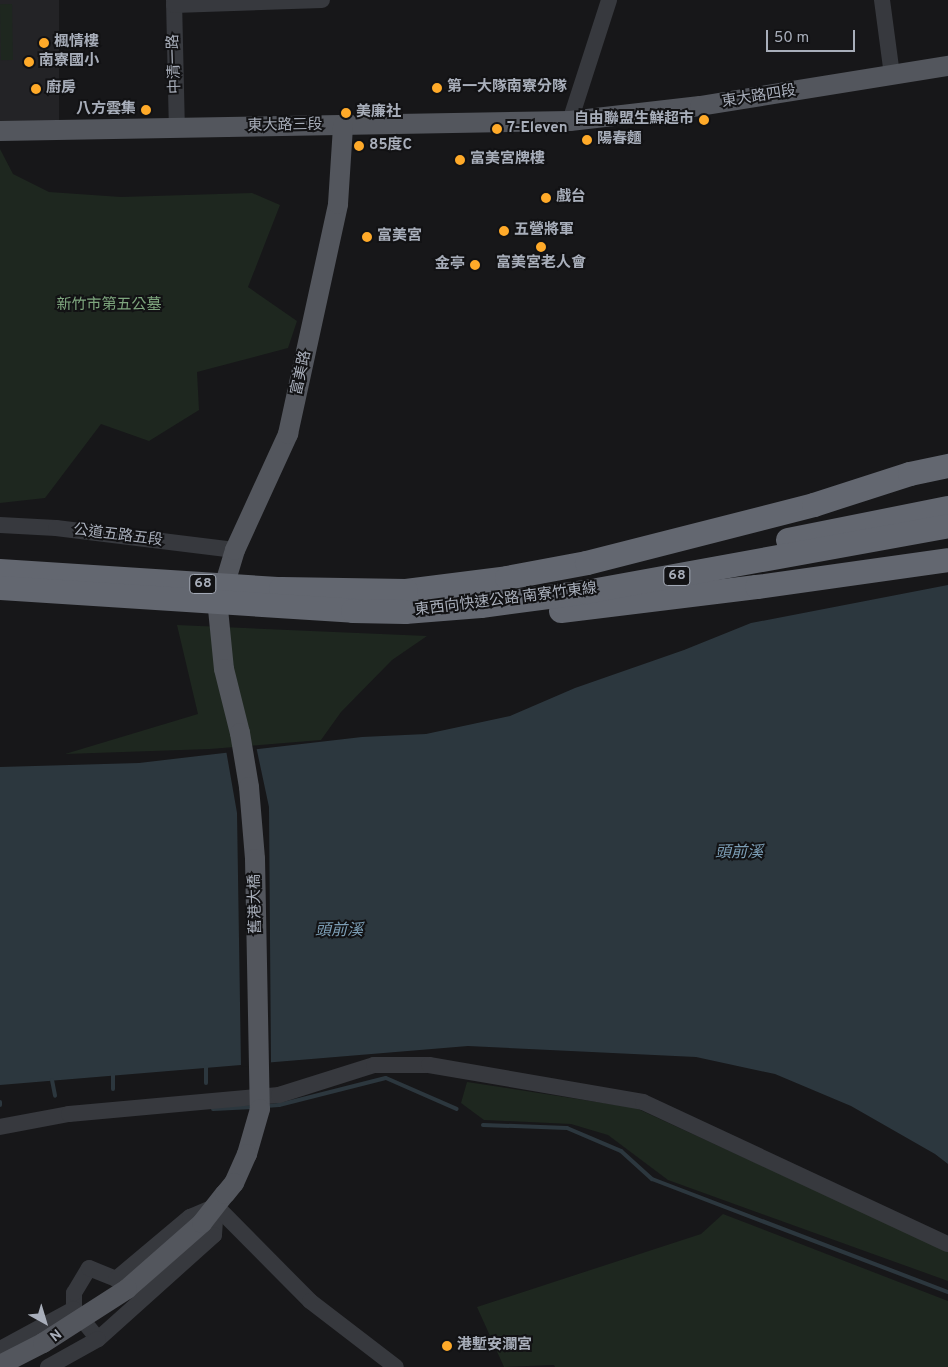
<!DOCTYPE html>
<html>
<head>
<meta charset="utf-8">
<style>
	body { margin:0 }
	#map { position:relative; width:948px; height:1367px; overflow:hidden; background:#171719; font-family:Overpass,"Noto Sans TC",sans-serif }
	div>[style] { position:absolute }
	.built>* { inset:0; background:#232326; transform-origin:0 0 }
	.green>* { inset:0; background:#1e271f; transform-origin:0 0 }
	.water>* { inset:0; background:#2c373e }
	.pier>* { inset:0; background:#171719 }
	.stream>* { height:4px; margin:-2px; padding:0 2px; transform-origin:2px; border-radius:2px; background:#2c373e }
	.minor>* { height:16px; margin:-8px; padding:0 8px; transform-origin:8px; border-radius:8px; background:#37393e }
	.major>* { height:20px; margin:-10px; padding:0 10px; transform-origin:10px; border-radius:10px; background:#53565d }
	.highway>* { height:24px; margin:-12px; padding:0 12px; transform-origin:12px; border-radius:12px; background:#636770 }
	.major-bridge>* { height:20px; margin:-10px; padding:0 10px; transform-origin:10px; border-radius:10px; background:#53565d }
	.highway-bridge>* { height:24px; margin:-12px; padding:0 12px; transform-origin:12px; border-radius:12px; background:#636770 }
	.dots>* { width:14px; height:14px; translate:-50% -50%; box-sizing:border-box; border:2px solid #121214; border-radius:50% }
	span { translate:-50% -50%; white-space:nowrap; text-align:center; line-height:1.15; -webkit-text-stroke:4px #121214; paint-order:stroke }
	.shield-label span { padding:1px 4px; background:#121214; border:1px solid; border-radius:4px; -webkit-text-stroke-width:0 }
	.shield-label { font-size:14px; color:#a8aeba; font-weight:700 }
	.poi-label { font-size:15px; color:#a8aeba; font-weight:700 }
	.left { translate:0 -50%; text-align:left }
	.right { translate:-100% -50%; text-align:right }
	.street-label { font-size:15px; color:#a8aeba }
	.park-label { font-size:15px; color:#7ea67e }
	.water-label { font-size:16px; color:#7d9fb7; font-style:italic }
	.north { position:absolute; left:20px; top:1297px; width:50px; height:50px; -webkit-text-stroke:4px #121214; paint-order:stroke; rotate:141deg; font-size:14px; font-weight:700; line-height:20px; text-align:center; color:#a8aeba }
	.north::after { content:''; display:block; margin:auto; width:18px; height:22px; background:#a8aeba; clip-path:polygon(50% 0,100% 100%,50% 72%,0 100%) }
	.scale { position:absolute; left:766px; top:30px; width:89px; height:22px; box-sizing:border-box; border:2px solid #a8aeba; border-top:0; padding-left:6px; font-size:15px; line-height:18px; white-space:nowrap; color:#a8aeba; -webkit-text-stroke:4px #121214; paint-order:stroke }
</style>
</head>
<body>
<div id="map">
	<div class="built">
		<div style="left:0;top:0;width:59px;height:126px"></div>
	</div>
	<div class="green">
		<div style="left:12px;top:4px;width:56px;height:12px;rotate:89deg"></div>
		<div style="clip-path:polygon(0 149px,13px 174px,49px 192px,121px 197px,252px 193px,280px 205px,248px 287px,297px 321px,288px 348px,197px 372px,199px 410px,149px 441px,101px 424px,45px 498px,0 503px)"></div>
		<div style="clip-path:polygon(177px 625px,427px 636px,392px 660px,341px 712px,321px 740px,210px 749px,65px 754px,198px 714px)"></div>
		<div style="clip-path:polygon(467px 1082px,636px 1108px,948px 1251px,948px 1281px,668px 1180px,608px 1135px,571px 1124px,484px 1120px,461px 1103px)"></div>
		<div style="clip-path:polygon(723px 1214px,948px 1301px,948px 1367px,555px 1367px,554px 1365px,504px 1367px,477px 1307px,701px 1234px)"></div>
	</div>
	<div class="water">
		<div style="clip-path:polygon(948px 585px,948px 1164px,935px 1154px,851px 1106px,775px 1074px,696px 1057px,468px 1046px,0 1085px,0 767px,139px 763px,362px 737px,426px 734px,510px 716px,575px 688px,684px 650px,751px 623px)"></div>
	</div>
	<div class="pier">
		<div style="clip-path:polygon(256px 746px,269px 807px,271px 1064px,241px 1067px,237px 813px,226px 750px)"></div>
	</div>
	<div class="stream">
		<div style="left:206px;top:1067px;width:16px;rotate:90deg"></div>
		<div style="left:52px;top:1080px;width:16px;rotate:79deg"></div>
		<div style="left:113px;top:1089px;width:14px;rotate:-90deg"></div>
		<div style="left:0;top:1102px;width:3px;rotate:90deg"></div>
		<div style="left:265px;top:1106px;width:14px;rotate:-4deg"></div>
		<div style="left:279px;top:1105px;width:110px;rotate:-14.2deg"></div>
		<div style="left:386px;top:1078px;width:77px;rotate:23.6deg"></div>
		<div style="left:213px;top:1109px;width:40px;rotate:-2.9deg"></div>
		<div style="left:483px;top:1125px;width:84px;rotate:2deg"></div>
		<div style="left:567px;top:1128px;width:59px;rotate:23.1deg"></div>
		<div style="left:621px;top:1151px;width:42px;rotate:42.1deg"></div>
		<div style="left:652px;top:1179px;width:317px;rotate:20.9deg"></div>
	</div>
	<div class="minor">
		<div style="left:174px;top:0;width:128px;rotate:88.7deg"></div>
		<div style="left:882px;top:0;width:76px;rotate:82.4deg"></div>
		<div style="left:174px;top:5px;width:148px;rotate:-1.9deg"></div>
		<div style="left:570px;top:121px;width:127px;rotate:-72.1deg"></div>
		<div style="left:0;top:525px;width:56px;rotate:3.1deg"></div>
		<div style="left:56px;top:528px;width:180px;rotate:7deg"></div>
		<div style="left:0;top:1127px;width:70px;rotate:-10.7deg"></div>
		<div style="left:69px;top:1114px;width:211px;rotate:-5.2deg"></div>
		<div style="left:279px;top:1095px;width:100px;rotate:-17.5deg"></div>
		<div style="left:374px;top:1065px;width:55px"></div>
		<div style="left:429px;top:1065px;width:217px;rotate:9.8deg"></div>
		<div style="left:643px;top:1102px;width:336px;rotate:25deg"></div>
		<div style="left:216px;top:1206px;width:29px;rotate:94deg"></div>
		<div style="left:214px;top:1235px;width:156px;rotate:138.1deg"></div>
		<div style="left:98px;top:1339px;width:38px;rotate:-129deg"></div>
		<div style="left:74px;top:1309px;width:16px;rotate:-90deg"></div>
		<div style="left:74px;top:1293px;width:29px;rotate:-59deg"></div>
		<div style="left:89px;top:1268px;width:29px;rotate:22deg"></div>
		<div style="left:116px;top:1279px;width:97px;rotate:-40deg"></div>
		<div style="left:190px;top:1217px;width:28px;rotate:-23deg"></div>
		<div style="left:216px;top:1206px;width:134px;rotate:45.3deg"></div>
		<div style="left:310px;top:1301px;width:108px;rotate:37.5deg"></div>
		<div style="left:0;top:1349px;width:84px;rotate:-28.4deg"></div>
		<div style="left:48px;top:1367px;width:57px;rotate:-29.2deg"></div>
	</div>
	<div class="major">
		<div style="left:0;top:131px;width:570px;rotate:-1.01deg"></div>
		<div style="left:570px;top:121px;width:131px;rotate:-6.6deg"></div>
		<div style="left:700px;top:106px;width:251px;rotate:-9.2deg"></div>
		<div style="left:220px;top:600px;width:52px;rotate:-73.3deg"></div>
		<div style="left:235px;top:550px;width:128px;rotate:-65.4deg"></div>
		<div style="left:288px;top:434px;width:235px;rotate:-77.7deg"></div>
		<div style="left:338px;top:204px;width:78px;rotate:-86.3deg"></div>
		<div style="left:127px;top:1289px;width:100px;rotate:-41.3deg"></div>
		<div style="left:202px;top:1223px;width:37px;rotate:-52deg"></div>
	</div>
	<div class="highway">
		<div style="left:788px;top:540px;width:163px;rotate:-11.3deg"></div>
		<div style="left:406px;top:591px;width:102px;rotate:-7.3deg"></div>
		<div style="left:507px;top:578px;width:81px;rotate:-10.6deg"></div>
		<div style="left:587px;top:563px;width:234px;rotate:-14.3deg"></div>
		<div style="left:814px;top:505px;width:101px;rotate:-17.9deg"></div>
		<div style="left:910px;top:474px;width:39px;rotate:-12deg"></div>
		<div style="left:561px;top:611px;width:197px;rotate:-7deg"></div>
		<div style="left:757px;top:587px;width:193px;rotate:-8deg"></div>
		<div style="left:405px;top:612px;width:76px;rotate:-4.5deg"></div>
		<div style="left:481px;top:606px;width:106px;rotate:-7.6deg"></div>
		<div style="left:586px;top:592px;width:368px;rotate:-10.3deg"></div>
	</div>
	<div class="major-bridge">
		<div style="left:218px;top:609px;width:60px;rotate:84.3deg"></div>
		<div style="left:224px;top:669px;width:66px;rotate:76deg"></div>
		<div style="left:240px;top:733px;width:55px;rotate:80.5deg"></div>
		<div style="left:249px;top:787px;width:72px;rotate:85.2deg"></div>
		<div style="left:255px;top:859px;width:250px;rotate:88.9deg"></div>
		<div style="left:260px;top:1109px;width:47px;rotate:106.1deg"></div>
		<div style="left:247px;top:1154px;width:32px;rotate:114deg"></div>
		<div style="left:234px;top:1183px;width:14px;rotate:129deg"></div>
		<div style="left:0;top:1365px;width:48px;rotate:-27.1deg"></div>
		<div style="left:43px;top:1343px;width:100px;rotate:-32.7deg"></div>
	</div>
	<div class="highway-bridge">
		<div style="left:0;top:571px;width:282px;rotate:3.7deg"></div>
		<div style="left:281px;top:589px;width:125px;rotate:0.9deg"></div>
		<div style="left:0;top:588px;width:354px;rotate:3.7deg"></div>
		<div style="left:353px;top:611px;width:52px;rotate:1.1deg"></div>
	</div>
	<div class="dots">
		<div style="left:44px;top:43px;background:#ffaa29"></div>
		<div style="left:29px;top:62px;background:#ffaa29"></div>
		<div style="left:437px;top:88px;background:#ffaa29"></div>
		<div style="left:36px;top:89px;background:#ffaa29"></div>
		<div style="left:146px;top:110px;background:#ffaa29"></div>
		<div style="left:346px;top:113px;background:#ffaa29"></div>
		<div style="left:704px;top:120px;background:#ffaa29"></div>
		<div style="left:497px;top:129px;background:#ffaa29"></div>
		<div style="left:587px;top:140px;background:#ffaa29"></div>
		<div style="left:359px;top:146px;background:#ffaa29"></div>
		<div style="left:460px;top:160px;background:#ffaa29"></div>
		<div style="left:546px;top:198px;background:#ffaa29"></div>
		<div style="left:504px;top:231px;background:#ffaa29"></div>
		<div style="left:367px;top:237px;background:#ffaa29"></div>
		<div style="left:541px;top:247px;background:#ffaa29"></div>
		<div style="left:475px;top:265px;background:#ffaa29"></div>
		<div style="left:447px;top:1346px;background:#ffaa29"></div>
	</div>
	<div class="shield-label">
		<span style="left:677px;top:576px">68</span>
		<span style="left:203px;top:584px">68</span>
	</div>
	<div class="poi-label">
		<span class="left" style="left:54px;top:43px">楓情樓</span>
		<span class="left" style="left:39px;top:62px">南寮國小</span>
		<span class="left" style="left:447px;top:88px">第一大隊南寮分隊</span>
		<span class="left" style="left:46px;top:89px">廚房</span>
		<span class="right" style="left:136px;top:110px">八方雲集</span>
		<span class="left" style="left:356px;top:113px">美廉社</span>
		<span class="right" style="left:694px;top:120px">自由聯盟生鮮超市</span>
		<span class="left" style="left:507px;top:129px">7-Eleven</span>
		<span class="left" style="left:597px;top:140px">陽春麵</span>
		<span class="left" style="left:369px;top:146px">85度C</span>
		<span class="left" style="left:470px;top:160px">富美宮牌樓</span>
		<span class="left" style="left:556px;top:198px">戲台</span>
		<span class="left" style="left:514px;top:231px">五營將軍</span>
		<span class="left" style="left:377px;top:237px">富美宮</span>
		<span style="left:541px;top:264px">富美宮老人會</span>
		<span class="right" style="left:465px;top:265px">金亭</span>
		<span class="left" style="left:457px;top:1346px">港塹安瀾宮</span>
	</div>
	<div class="street-label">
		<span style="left:175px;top:64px;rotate:-92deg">中清一路</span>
		<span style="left:759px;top:97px;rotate:-9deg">東大路四段</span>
		<span style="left:285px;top:126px;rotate:-1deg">東大路三段</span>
		<span style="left:302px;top:373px;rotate:-78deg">富美路</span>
		<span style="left:118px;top:536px;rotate:7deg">公道五路五段</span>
		<span style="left:506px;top:600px;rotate:-7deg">東西向快速公路 南寮竹東線</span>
		<span style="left:256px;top:904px;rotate:-91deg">舊港大橋</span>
	</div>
	<div class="park-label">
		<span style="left:109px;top:306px">新竹市第五公墓</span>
	</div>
	<div class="water-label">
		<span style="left:739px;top:853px">頭前溪</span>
		<span style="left:339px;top:931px">頭前溪</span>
	</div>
	<div class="north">N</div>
	<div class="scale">50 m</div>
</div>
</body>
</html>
